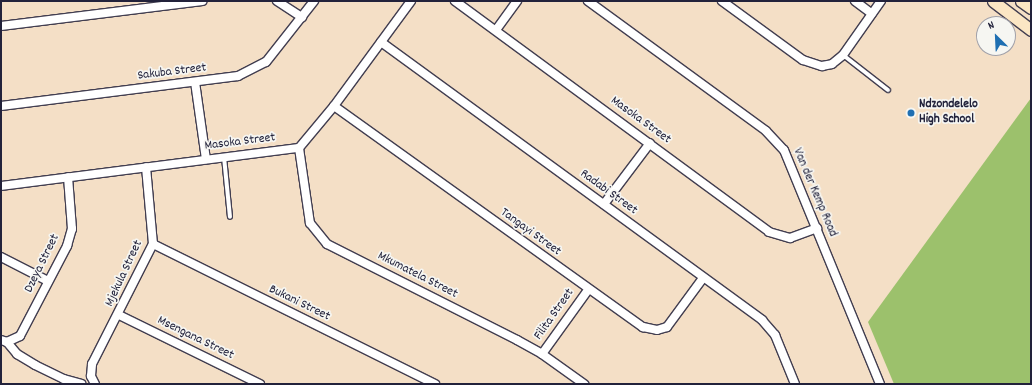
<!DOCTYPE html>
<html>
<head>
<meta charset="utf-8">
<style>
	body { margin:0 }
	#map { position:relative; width:1032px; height:385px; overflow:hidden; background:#f4dfc6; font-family:Dekko,sans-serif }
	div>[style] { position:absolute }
	.green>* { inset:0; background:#9cc16c }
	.roads { filter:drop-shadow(1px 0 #423e50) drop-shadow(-1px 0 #423e50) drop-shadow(0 1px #423e50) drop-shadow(0 -1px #423e50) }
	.service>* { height:4px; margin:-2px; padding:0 2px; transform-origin:2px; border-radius:2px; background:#fff }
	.minor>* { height:8px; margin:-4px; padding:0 4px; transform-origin:4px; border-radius:4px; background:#fff }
	.secondary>* { height:11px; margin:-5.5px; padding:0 5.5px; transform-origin:5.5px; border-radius:5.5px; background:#fbe6c4 }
	.dots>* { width:11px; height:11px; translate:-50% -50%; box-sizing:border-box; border:2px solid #f6f6f2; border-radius:50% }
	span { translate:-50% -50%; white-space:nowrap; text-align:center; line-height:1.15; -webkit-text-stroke:3.5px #f6f6f2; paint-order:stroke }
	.street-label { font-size:13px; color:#22223b }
	.poi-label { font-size:13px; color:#22223b; font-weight:700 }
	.left { translate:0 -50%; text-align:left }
	.frame { position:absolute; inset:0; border:2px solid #22223b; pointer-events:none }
	.north { position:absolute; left:976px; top:16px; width:40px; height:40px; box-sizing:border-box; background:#f6f6f2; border:1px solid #a1a1a9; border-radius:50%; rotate:336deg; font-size:11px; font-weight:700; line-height:16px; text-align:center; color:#22223b }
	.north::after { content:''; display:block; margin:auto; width:14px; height:18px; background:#1f6fb2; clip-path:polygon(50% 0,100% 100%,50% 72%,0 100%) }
</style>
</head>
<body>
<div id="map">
	<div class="green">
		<div style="clip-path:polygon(1031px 98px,1031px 384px,894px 384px,868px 322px)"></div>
	</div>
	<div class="roads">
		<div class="service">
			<div style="left:843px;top:55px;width:57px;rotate:37.9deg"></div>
			<div style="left:224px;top:157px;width:60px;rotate:84.3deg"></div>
		</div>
		<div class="minor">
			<div style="left:277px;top:1px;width:30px;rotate:33deg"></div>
			<div style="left:455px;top:1px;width:390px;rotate:36.3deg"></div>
			<div style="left:769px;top:232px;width:22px;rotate:16deg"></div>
			<div style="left:790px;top:238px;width:29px;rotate:-20deg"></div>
			<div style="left:588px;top:1px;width:220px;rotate:36.1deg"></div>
			<div style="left:766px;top:131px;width:26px;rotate:47deg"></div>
			<div style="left:784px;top:150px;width:253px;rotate:67.7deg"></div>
			<div style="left:722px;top:1px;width:100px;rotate:36.1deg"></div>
			<div style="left:803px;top:60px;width:20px;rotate:18deg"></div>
			<div style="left:822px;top:66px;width:10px;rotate:-11deg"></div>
			<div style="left:832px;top:64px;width:14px;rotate:-39deg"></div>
			<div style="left:843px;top:55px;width:66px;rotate:-54.9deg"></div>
			<div style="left:855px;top:1px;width:21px;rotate:37deg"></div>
			<div style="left:1px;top:26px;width:203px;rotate:-7.1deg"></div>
			<div style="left:496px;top:30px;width:36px;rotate:-54deg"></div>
			<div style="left:381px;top:42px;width:472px;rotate:36.1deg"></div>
			<div style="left:762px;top:320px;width:20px;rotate:49deg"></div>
			<div style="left:775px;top:335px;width:53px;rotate:67.8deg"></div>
			<div style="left:195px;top:82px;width:78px;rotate:81.9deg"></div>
			<div style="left:1px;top:106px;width:239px;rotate:-7.2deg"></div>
			<div style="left:238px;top:76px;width:31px;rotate:-27deg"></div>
			<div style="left:266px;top:62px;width:78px;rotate:-51.8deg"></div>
			<div style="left:334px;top:106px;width:380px;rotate:35.6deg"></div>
			<div style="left:643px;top:327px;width:14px;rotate:12deg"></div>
			<div style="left:657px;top:330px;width:10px;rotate:-17deg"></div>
			<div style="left:667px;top:327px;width:61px;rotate:-53.7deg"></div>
			<div style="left:299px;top:148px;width:76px;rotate:81.7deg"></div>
			<div style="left:310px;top:223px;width:27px;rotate:51deg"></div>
			<div style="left:327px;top:244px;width:213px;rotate:26.8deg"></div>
			<div style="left:517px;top:340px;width:29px;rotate:29deg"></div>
			<div style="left:542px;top:354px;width:52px;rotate:35.5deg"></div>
			<div style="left:1px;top:186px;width:300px;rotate:-7.3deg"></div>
			<div style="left:299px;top:148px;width:55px;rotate:-50.2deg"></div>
			<div style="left:334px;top:106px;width:130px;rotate:-53.7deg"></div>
			<div style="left:604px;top:204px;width:76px;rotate:-53deg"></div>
			<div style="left:153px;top:244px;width:315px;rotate:26.4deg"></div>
			<div style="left:1px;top:257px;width:53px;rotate:27.1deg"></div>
			<div style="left:119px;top:315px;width:157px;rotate:26.1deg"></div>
			<div style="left:1px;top:340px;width:6px;rotate:18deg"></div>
			<div style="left:7px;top:342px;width:14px;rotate:-25deg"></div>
			<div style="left:20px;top:336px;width:102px;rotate:-62.4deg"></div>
			<div style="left:67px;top:246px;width:18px;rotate:-74deg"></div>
			<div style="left:72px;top:229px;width:52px;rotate:-94.4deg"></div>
			<div style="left:7px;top:342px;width:16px;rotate:50deg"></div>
			<div style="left:17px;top:354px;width:21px;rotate:31deg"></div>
			<div style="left:35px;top:365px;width:32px;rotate:26deg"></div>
			<div style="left:64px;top:379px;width:18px;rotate:16deg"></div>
			<div style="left:542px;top:354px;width:79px;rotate:-54.3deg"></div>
			<div style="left:95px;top:384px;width:9px;rotate:-117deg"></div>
			<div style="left:91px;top:376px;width:12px;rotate:-85deg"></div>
			<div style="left:92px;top:364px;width:135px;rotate:-63.1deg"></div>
			<div style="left:153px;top:244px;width:77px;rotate:-95.2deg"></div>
		</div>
		<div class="secondary">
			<div style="left:993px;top:1px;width:48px;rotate:37.3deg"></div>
			<div style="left:1021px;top:1px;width:12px;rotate:35deg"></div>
		</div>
	</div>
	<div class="dots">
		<div style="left:911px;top:113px;background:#1f6fb2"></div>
	</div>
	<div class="street-label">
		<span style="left:172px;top:73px;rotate:-7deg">Sakuba Street</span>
		<span style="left:640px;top:121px;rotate:36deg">Masoka Street</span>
		<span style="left:240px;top:143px;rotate:-7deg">Masoka Street</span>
		<span style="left:608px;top:193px;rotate:36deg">Radabi Street</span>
		<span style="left:814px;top:193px;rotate:67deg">Van der Kemp Road</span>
		<span style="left:530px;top:233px;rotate:36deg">Tangayi Street</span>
		<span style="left:43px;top:264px;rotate:-64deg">Dzeya Street</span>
		<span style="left:125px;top:274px;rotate:-65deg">Mjekula Street</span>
		<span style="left:417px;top:276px;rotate:27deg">Mkumatela Street</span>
		<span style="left:299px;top:304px;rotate:26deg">Bukani Street</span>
		<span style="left:555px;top:315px;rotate:-55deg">Filita Street</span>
		<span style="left:195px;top:339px;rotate:26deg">Msengana Street</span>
	</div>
	<div class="poi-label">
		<span class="left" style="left:919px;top:113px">Ndzondelelo<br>High School</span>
	</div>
	<div class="frame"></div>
	<div class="north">N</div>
</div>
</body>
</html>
